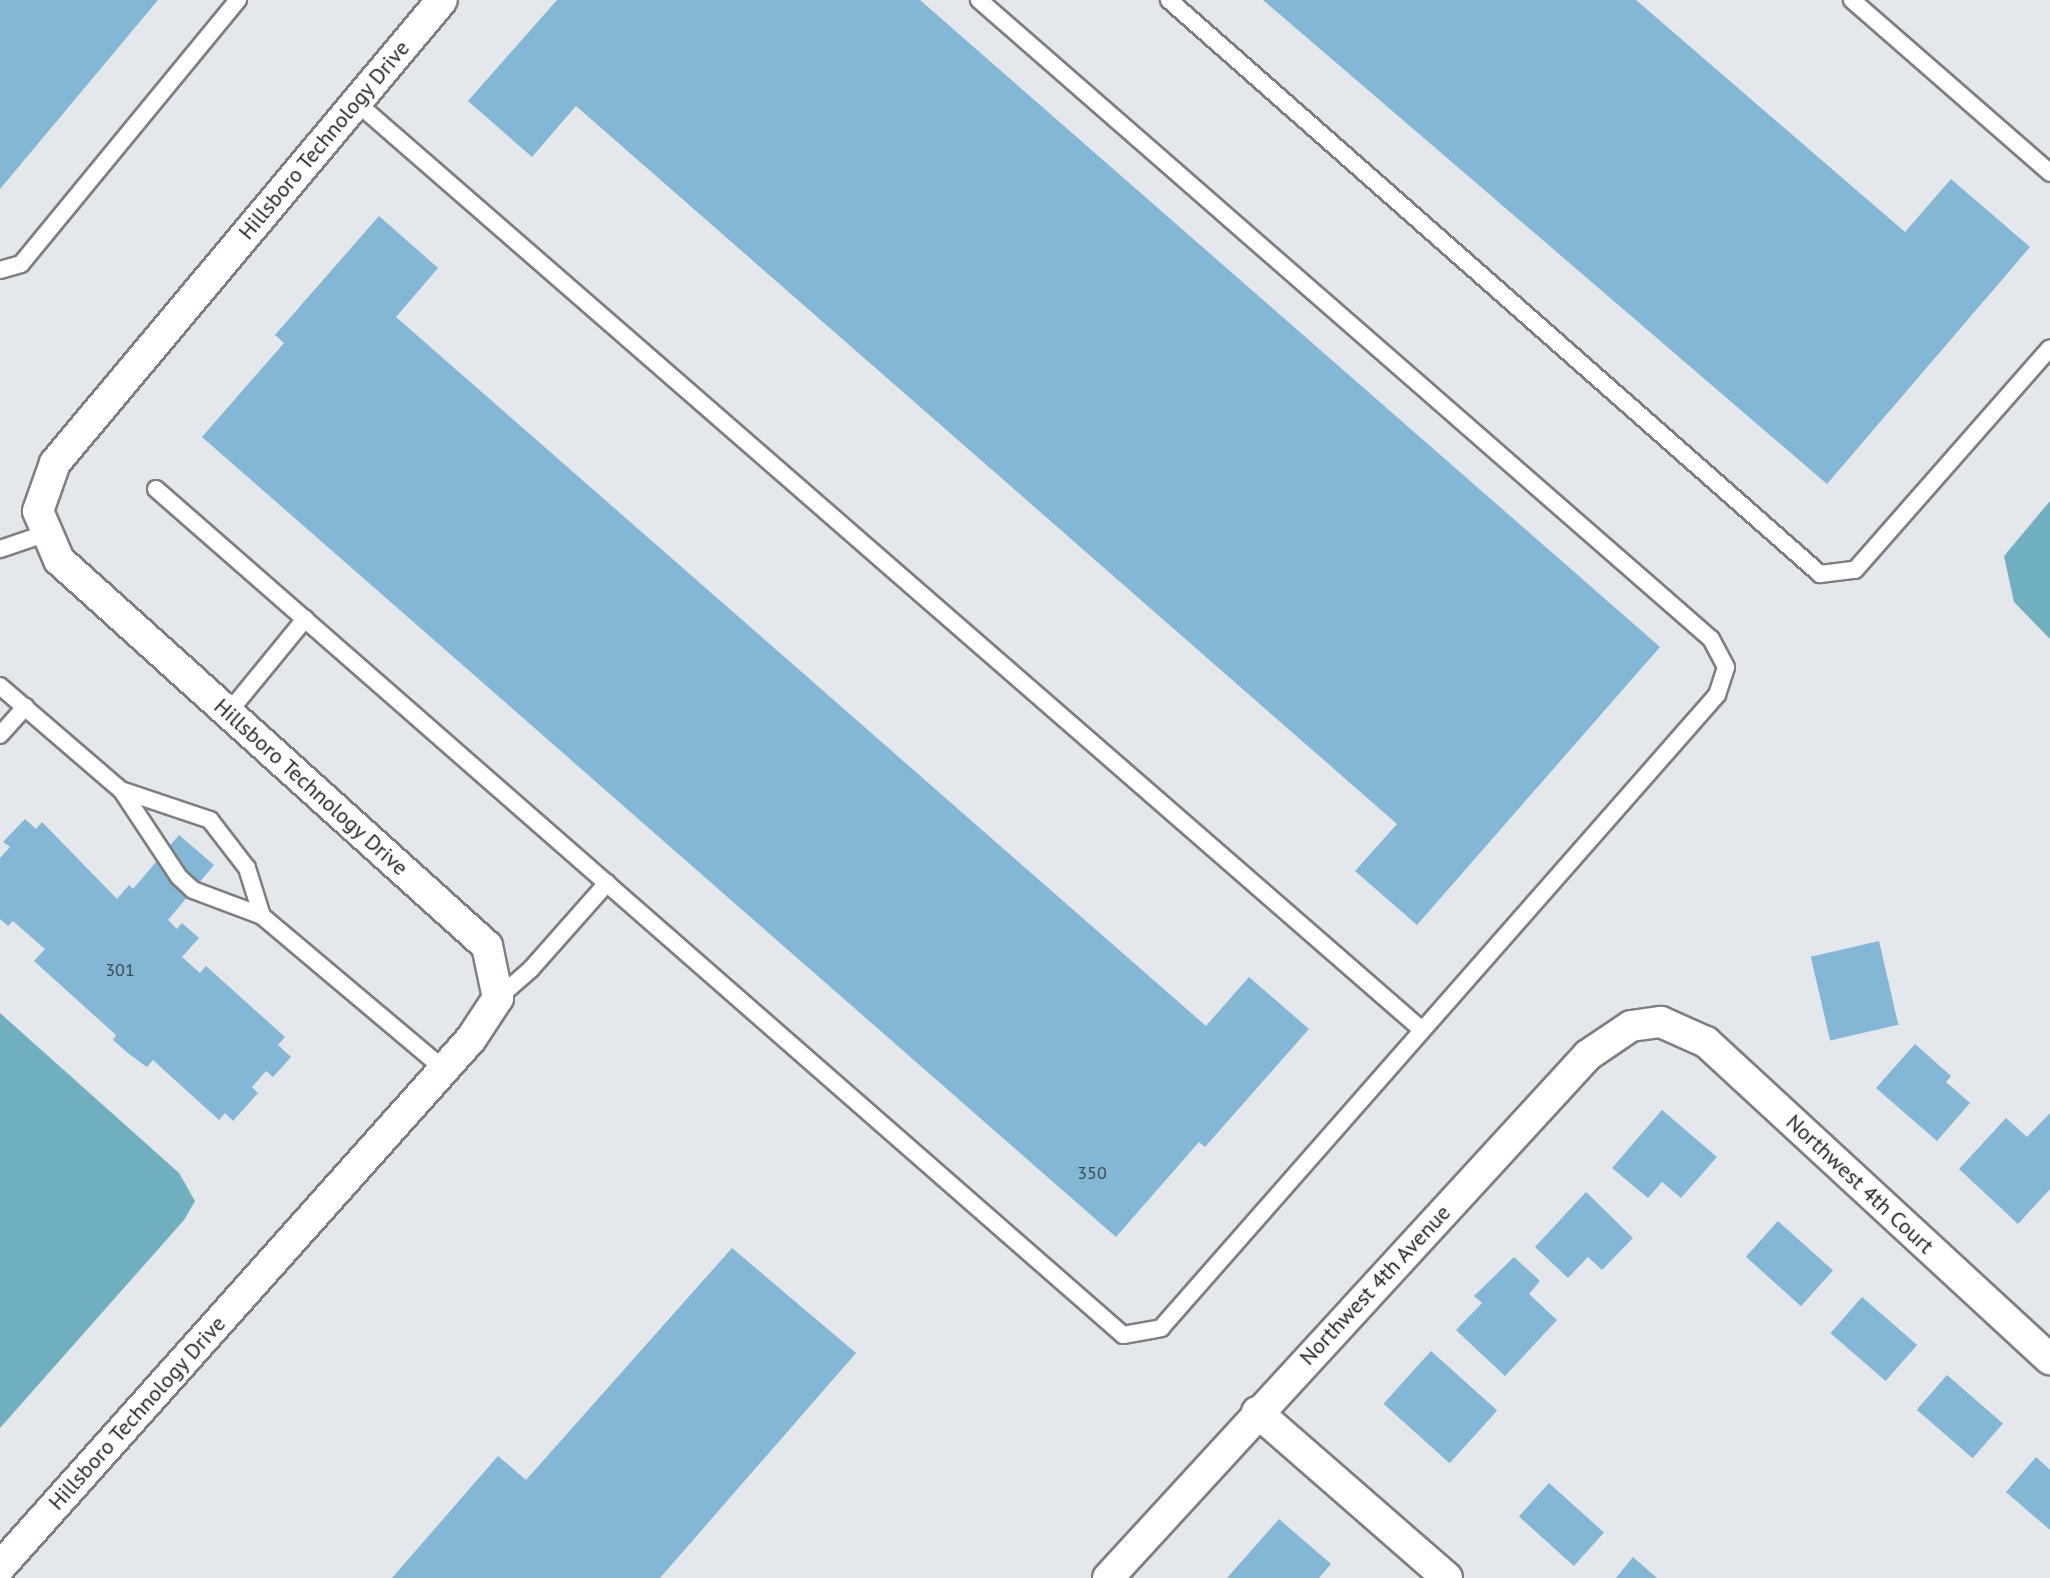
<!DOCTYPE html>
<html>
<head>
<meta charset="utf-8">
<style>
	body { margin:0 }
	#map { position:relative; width:2050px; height:1578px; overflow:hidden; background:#e4e7eb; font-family:"PT Sans",sans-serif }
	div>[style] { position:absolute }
	.water>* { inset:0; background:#70afc0 }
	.building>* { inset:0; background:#84b7d5; transform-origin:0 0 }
	.roads { filter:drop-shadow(2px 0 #7c7f83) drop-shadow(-2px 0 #7c7f83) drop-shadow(0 2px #7c7f83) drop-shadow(0 -2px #7c7f83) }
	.service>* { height:16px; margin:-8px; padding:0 8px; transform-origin:8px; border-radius:8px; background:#fff }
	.minor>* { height:30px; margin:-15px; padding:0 15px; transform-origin:15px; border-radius:15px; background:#fff }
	span { translate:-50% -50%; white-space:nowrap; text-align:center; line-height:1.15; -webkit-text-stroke:7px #fff; paint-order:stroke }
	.number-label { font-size:18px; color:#3c4a52 }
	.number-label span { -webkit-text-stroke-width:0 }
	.street-label { font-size:22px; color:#242526 }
</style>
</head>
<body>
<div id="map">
	<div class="water">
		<div style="clip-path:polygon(2050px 501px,2050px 639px,2014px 602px,2004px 556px)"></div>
		<div style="clip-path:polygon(0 1013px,179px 1173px,195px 1201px,184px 1220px,0 1428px)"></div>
	</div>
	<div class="building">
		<div style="clip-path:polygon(0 0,158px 0,0 189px)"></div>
		<div style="clip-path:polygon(557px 0,920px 0,1660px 647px,1417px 925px,1355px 871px,1397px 824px,576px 106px,532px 157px,468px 101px)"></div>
		<div style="clip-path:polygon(1263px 0,1636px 0,1905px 232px,1951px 179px,2030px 247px,1827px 484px)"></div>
		<div style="clip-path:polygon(379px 216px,438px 268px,396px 317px,1206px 1026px,1249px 977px,1309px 1029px,1205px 1147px,1199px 1142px,1116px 1237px,202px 437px,284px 343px,275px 335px)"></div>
		<div style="clip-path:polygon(25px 819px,36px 829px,42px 822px,117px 899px,129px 885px,133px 889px,179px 835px,214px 865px,168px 920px,177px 929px,182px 923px,199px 938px,182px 957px,200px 973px,206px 966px,285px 1037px,278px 1045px,291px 1057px,273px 1077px,266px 1071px,252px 1087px,258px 1093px,233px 1121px,225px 1113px,219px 1120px,153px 1060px,147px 1067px,129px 1054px,113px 1040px,116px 1035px,34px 961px,45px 949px,13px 921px,8px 926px,0 919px,0 858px,10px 847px,3px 842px)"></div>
		<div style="left:1879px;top:941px;width:86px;height:70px;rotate:77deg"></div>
		<div style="clip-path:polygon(1915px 1044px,1951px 1076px,1946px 1082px,1970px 1103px,1937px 1141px,1876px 1088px)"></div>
		<div style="clip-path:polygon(1662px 1110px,1717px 1157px,1681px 1198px,1662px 1182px,1648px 1198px,1612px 1168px)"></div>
		<div style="clip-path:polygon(2050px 1113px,2050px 1189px,2018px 1224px,1959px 1169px,2006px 1118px,2027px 1137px)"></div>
		<div style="clip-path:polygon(1586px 1192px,1633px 1238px,1602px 1270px,1588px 1257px,1568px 1278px,1535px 1247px)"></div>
		<div style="left:1778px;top:1221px;width:74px;height:48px;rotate:42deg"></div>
		<div style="clip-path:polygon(732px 1248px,856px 1353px,660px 1578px,392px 1578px,498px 1456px,526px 1480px)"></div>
		<div style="clip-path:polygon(1514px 1257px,1540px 1281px,1529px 1294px,1557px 1320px,1505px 1376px,1456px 1330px,1482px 1303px,1474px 1296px)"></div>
		<div style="left:1862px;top:1297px;width:73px;height:48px;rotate:41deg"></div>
		<div style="left:1431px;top:1351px;width:89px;height:71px;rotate:42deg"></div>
		<div style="left:1947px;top:1375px;width:74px;height:46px;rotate:41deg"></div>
		<div style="clip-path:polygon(2036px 1457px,2050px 1470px,2050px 1530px,2006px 1492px)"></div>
		<div style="left:1549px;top:1483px;width:74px;height:45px;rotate:42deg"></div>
		<div style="clip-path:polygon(1279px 1519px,1331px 1564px,1319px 1578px,1227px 1578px)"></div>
		<div style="clip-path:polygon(1633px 1557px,1657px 1578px,1616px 1578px)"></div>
	</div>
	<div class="roads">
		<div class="service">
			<div style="left:1169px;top:0;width:868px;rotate:41.4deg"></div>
			<div style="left:1820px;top:574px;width:35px;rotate:-7deg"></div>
			<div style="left:1855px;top:570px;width:295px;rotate:-48.7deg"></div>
			<div style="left:1852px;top:0;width:263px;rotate:41.1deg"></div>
			<div style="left:356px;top:102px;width:1413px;rotate:41.04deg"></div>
			<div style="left:0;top:270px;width:22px;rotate:-16deg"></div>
			<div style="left:21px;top:264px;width:342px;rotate:-50.6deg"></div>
			<div style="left:156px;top:489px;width:1285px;rotate:41.18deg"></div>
			<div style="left:1123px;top:1335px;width:39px;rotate:-10deg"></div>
			<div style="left:1161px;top:1328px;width:843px;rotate:-48.71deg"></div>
			<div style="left:1717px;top:695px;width:29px;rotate:-72deg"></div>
			<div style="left:1726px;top:667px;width:32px;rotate:-118deg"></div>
			<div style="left:1711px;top:639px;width:972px;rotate:-138.88deg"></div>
			<div style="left:0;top:549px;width:50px;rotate:-18.8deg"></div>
			<div style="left:0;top:686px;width:161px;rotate:40.7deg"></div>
			<div style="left:122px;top:791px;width:103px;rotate:56.5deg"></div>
			<div style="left:179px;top:877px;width:19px;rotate:43deg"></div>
			<div style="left:193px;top:890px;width:74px;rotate:20.6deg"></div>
			<div style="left:262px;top:916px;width:238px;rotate:40.1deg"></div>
			<div style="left:228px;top:713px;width:122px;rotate:-50.7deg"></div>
			<div style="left:0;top:735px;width:38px;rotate:-48deg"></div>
			<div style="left:124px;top:791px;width:91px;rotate:18.6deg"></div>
			<div style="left:210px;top:820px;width:61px;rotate:52.4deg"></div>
			<div style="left:247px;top:868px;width:50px;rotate:72.6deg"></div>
			<div style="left:498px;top:998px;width:44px;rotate:-41.3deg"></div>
			<div style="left:531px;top:969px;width:115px;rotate:-48.5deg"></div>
		</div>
		<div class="minor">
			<div style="left:1257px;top:1412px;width:252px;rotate:41.1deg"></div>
			<div style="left:0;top:1567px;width:708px;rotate:-48.27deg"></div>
			<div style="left:471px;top:1039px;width:49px;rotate:-56.6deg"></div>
			<div style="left:498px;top:998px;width:53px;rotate:-101.9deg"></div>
			<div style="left:487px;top:946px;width:576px;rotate:-137.95deg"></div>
			<div style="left:59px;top:560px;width:53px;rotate:-113.2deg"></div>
			<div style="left:38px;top:511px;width:51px;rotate:-70.5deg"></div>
			<div style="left:55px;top:463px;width:603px;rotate:-50.11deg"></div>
			<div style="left:1108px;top:1578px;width:710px;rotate:-47.45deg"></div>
			<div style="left:1588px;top:1055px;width:52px;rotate:-34deg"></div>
			<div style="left:1631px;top:1026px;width:30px;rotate:-8deg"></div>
			<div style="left:1661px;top:1022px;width:49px;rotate:24deg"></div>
			<div style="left:1706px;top:1042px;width:468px;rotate:42.7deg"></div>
		</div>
	</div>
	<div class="number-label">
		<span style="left:120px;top:970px">301</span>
		<span style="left:1092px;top:1173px">350</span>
	</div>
	<div class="street-label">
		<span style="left:324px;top:140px;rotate:-50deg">Hillsboro Technology Drive</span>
		<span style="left:311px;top:787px;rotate:42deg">Hillsboro Technology Drive</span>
		<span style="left:1860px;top:1184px;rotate:43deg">Northwest 4th Court</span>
		<span style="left:1375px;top:1285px;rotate:-47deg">Northwest 4th Avenue</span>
		<span style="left:137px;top:1413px;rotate:-48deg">Hillsboro Technology Drive</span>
	</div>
</div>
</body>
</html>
